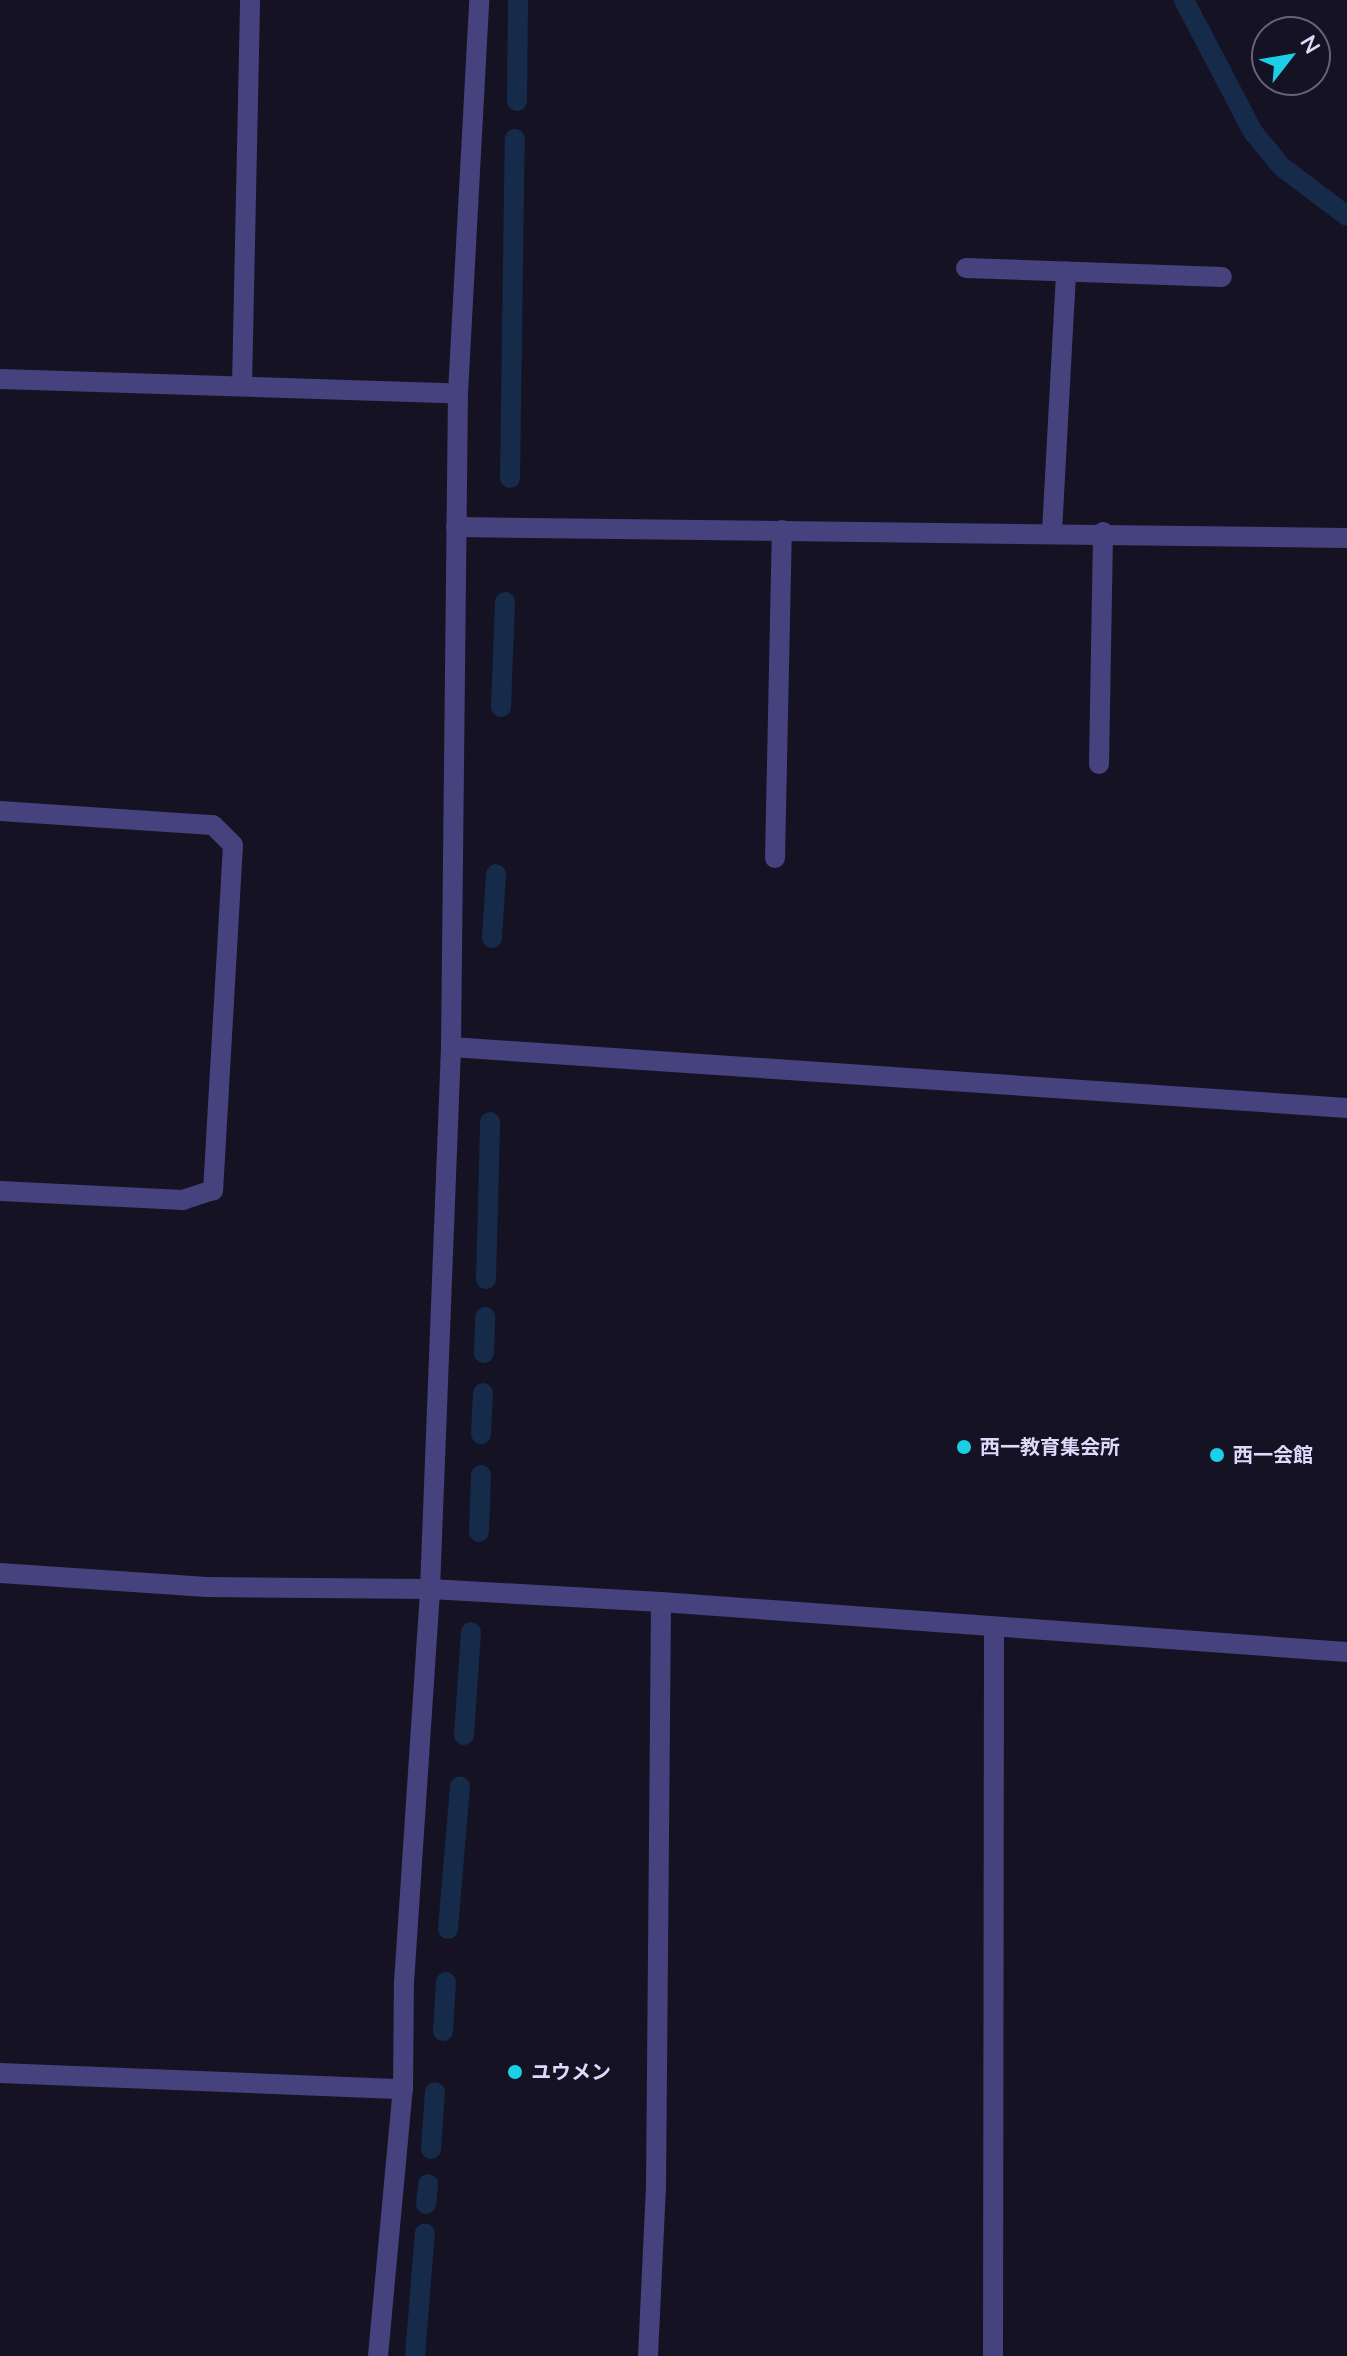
<!DOCTYPE html>
<html>
<head>
<meta charset="utf-8">
<style>
	body { margin:0 }
	#map { position:relative; width:1347px; height:2356px; overflow:hidden; background:#151224; font-family:"Nunito Sans","Noto Sans JP",sans-serif }
	div>[style] { position:absolute }
	.stream>* { height:20px; margin:-10px; padding:0 10px; transform-origin:10px; border-radius:10px; background:#162a4a }
	.lane>* { height:20px; margin:-10px; padding:0 10px; transform-origin:10px; border-radius:10px; background:#45427e }
	.street>* { height:20px; margin:-10px; padding:0 10px; transform-origin:10px; border-radius:10px; background:#45427e }
	.dots>* { width:22px; height:22px; translate:-50% -50%; box-sizing:border-box; border:4px solid #151224; border-radius:50% }
	span { translate:-50% -50%; white-space:nowrap; text-align:center; line-height:1.15; -webkit-text-stroke:6px #151224; paint-order:stroke }
	.poi-label { font-size:20px; color:#ddd9fb; font-weight:700 }
	.left { translate:0 -50%; text-align:left }
	.north { position:absolute; left:1251px; top:16px; width:80px; height:80px; box-sizing:border-box; background:#151224; border:2px solid #65627a; border-radius:50%; rotate:59deg; font-size:22px; font-weight:700; line-height:32px; text-align:center; color:#ddd9fb }
	.north::after { content:''; display:block; margin:auto; width:28px; height:36px; background:#1bd0e6; clip-path:polygon(50% 0,100% 100%,50% 72%,0 100%) }
</style>
</head>
<body>
<div id="map">
	<div class="stream">
		<div style="left:1184px;top:0;width:149px;rotate:62.4deg"></div>
		<div style="left:1253px;top:132px;width:45px;rotate:50.4deg"></div>
		<div style="left:1282px;top:167px;width:81px;rotate:37deg"></div>
		<div style="left:517px;top:101px;width:101px;rotate:-89.4deg"></div>
		<div style="left:510px;top:478px;width:339px;rotate:-89.2deg"></div>
		<div style="left:501px;top:707px;width:105px;rotate:-87.8deg"></div>
		<div style="left:492px;top:938px;width:64px;rotate:-86.4deg"></div>
		<div style="left:486px;top:1279px;width:157px;rotate:-88.5deg"></div>
		<div style="left:484px;top:1353px;width:36px;rotate:-88deg"></div>
		<div style="left:481px;top:1434px;width:41px;rotate:-87.2deg"></div>
		<div style="left:479px;top:1532px;width:57px;rotate:-88deg"></div>
		<div style="left:464px;top:1735px;width:103px;rotate:-86.1deg"></div>
		<div style="left:448px;top:1929px;width:143px;rotate:-85.2deg"></div>
		<div style="left:443px;top:2031px;width:49px;rotate:-86.5deg"></div>
		<div style="left:431px;top:2149px;width:57px;rotate:-86deg"></div>
		<div style="left:426px;top:2204px;width:20px;rotate:-84deg"></div>
		<div style="left:415px;top:2356px;width:123px;rotate:-85.4deg"></div>
	</div>
	<div class="lane">
		<div style="left:966px;top:268px;width:256px;rotate:2deg"></div>
		<div style="left:1052px;top:532px;width:261px;rotate:-86.9deg"></div>
		<div style="left:1099px;top:764px;width:232px;rotate:-89deg"></div>
		<div style="left:775px;top:858px;width:328px;rotate:-88.8deg"></div>
	</div>
	<div class="street">
		<div style="left:0;top:379px;width:458px;rotate:1.8deg"></div>
		<div style="left:242px;top:386px;width:386px;rotate:-88.8deg"></div>
		<div style="left:456px;top:527px;width:891px;rotate:0.71deg"></div>
		<div style="left:0;top:811px;width:213px;rotate:3.8deg"></div>
		<div style="left:213px;top:825px;width:28px;rotate:45deg"></div>
		<div style="left:233px;top:845px;width:346px;rotate:93.3deg"></div>
		<div style="left:213px;top:1190px;width:32px;rotate:162deg"></div>
		<div style="left:183px;top:1200px;width:183px;rotate:-177.2deg"></div>
		<div style="left:451px;top:1047px;width:898px;rotate:3.89deg"></div>
		<div style="left:0;top:1573px;width:207px;rotate:3.9deg"></div>
		<div style="left:207px;top:1587px;width:223px;rotate:0.5deg"></div>
		<div style="left:430px;top:1589px;width:231px;rotate:3.2deg"></div>
		<div style="left:661px;top:1602px;width:688px;rotate:4.17deg"></div>
		<div style="left:0;top:2073px;width:403px;rotate:2.3deg"></div>
		<div style="left:378px;top:2356px;width:268px;rotate:-84.7deg"></div>
		<div style="left:403px;top:2089px;width:106px;rotate:-89.5deg"></div>
		<div style="left:404px;top:1983px;width:395px;rotate:-86.2deg"></div>
		<div style="left:430px;top:1589px;width:542px;rotate:-87.78deg"></div>
		<div style="left:451px;top:1047px;width:654px;rotate:-89.39deg"></div>
		<div style="left:458px;top:393px;width:394px;rotate:-86.9deg"></div>
		<div style="left:648px;top:2356px;width:169px;rotate:-87.3deg"></div>
		<div style="left:656px;top:2187px;width:585px;rotate:-89.51deg"></div>
		<div style="left:993px;top:2356px;width:728px;rotate:-89.92deg"></div>
	</div>
	<div class="dots">
		<div style="left:964px;top:1447px;background:#1bd0e6"></div>
		<div style="left:1217px;top:1455px;background:#1bd0e6"></div>
		<div style="left:515px;top:2072px;background:#1bd0e6"></div>
	</div>
	<div class="poi-label">
		<span class="left" style="left:980px;top:1447px">西一教育集会所</span>
		<span class="left" style="left:1233px;top:1455px">西一会館</span>
		<span class="left" style="left:531px;top:2072px">ユウメン</span>
	</div>
	<div class="north">N</div>
</div>
</body>
</html>
